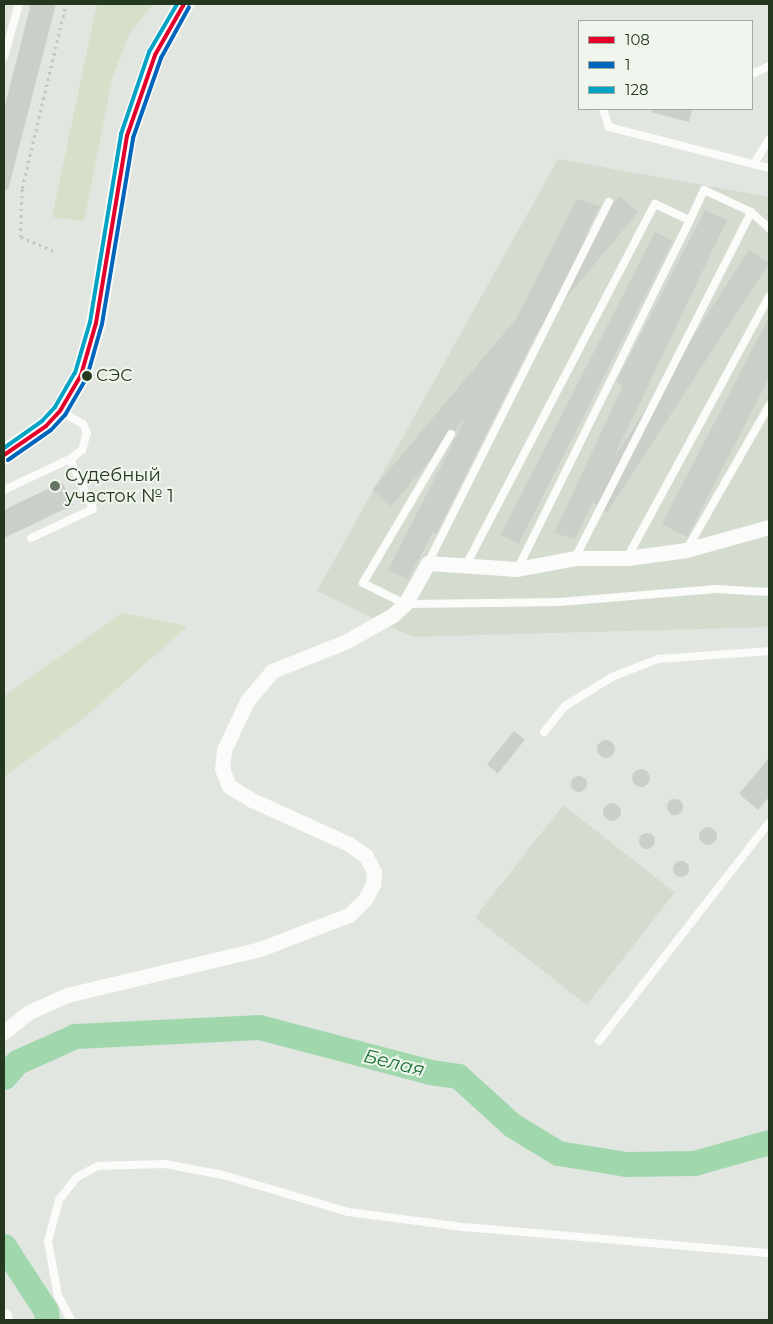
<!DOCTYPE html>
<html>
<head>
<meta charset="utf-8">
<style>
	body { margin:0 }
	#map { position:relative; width:773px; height:1324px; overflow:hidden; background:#e2e6e0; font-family:Montserrat,sans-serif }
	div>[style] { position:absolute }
	.built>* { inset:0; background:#d4dcd0; transform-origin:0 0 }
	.green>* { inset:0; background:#d6e0c8 }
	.river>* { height:25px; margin:-12.5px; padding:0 12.5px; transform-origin:12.5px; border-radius:12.5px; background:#a0d7ad }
	.building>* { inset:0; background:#cbcfc9; transform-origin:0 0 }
	.round { border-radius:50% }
	.path>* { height:2.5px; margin-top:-1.25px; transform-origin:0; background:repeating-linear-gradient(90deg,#c0c7be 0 2.5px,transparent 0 6.5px) }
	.service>* { height:8px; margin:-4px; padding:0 4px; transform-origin:4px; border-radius:4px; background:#fbfbfa }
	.minor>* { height:15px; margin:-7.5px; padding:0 7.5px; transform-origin:7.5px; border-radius:7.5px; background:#fbfbfa }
	.secondary>* { height:20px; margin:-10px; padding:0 10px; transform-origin:10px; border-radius:10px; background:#fbfbfa }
	.bus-1>* { height:4px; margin:-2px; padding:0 2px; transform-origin:2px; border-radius:2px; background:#e4002b }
	.bus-2>* { height:4px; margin:-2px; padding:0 2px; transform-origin:2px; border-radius:2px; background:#0065bd }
	.bus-3>* { height:4px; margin:-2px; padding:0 2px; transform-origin:2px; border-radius:2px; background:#02a3c5 }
	.dots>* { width:14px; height:14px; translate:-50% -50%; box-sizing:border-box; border:2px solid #f0f6ed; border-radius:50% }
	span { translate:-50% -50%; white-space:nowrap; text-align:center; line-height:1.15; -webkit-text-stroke:4px #f0f6ed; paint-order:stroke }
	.bus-label { font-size:17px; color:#23381f }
	.left { translate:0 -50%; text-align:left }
	.poi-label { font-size:18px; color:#23381f }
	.water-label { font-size:19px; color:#197332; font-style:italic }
	.frame { position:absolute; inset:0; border:5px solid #23381f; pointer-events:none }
	.legend { position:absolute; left:578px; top:20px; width:175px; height:90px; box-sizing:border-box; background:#f0f6ed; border:1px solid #9eaa9b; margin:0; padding:6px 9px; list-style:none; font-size:15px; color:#23381f }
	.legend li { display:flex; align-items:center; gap:10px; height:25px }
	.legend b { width:25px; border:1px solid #9eaa9b }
</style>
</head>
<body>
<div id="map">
	<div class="built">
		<div style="clip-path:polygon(558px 159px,769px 197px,769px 627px,412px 637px,317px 591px)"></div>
		<div style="left:563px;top:805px;width:142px;height:143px;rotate:38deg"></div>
	</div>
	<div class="green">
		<div style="clip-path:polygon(97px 4px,153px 4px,129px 34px,112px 79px,84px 221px,52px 217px)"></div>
		<div style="clip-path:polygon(122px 613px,188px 626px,85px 717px,4px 777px,4px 696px)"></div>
	</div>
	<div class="river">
		<div style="left:4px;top:1077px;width:20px;rotate:-49deg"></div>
		<div style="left:17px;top:1062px;width:64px;rotate:-24.1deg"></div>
		<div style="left:75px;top:1036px;width:184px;rotate:-2.8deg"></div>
		<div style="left:259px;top:1027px;width:177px;rotate:14.7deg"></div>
		<div style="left:430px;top:1072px;width:28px;rotate:8deg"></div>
		<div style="left:458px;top:1076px;width:73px;rotate:42.2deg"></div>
		<div style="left:512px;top:1125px;width:54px;rotate:31.3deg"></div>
		<div style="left:558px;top:1153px;width:69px;rotate:9.2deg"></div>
		<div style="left:626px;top:1164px;width:68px;rotate:-0.8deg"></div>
		<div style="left:694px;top:1163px;width:78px;rotate:-15.6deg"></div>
		<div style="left:4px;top:1246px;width:77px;rotate:57.1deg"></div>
		<div style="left:46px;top:1311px;width:9px;rotate:84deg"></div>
	</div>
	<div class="building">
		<div style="clip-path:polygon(31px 4px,56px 4px,8px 190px,4px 190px,4px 109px)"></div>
		<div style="clip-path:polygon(652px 109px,692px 109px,689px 122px,651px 112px)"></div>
		<div style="left:619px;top:196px;width:25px;height:384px;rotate:40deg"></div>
		<div style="clip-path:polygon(577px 199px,600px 206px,436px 534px,433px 532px,408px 579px,388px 570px)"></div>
		<div style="clip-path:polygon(705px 210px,727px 220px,575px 539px,554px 533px,623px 386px,616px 382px)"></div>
		<div style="left:655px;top:232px;width:20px;height:340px;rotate:27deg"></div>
		<div style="left:749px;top:250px;width:24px;height:297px;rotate:33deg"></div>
		<div style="clip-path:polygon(769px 317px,769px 378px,687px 537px,662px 524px)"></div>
		<div style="clip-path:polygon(62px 482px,73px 505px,4px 538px,4px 510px)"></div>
		<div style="left:514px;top:731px;width:14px;height:43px;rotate:39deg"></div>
		<div class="round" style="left:597px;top:740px;width:18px;height:18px"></div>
		<div style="clip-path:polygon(769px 758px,769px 797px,758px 810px,739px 794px)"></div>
		<div class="round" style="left:632px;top:769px;width:18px;height:18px"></div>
		<div class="round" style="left:571px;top:776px;width:16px;height:16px"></div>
		<div class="round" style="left:667px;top:799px;width:16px;height:16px"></div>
		<div class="round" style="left:603px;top:803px;width:18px;height:18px"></div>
		<div class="round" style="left:699px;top:827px;width:18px;height:18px"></div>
		<div class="round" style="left:639px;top:833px;width:16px;height:16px"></div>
		<div class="round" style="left:673px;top:861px;width:16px;height:16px"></div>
	</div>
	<div class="path">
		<div style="left:53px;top:251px;width:36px;rotate:-157deg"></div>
		<div style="left:20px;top:237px;width:49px;rotate:-87.7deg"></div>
		<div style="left:22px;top:188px;width:189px;rotate:-76.6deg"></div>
	</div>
	<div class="service">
		<div style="left:4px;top:57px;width:55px;rotate:-74.2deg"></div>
		<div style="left:752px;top:74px;width:19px;rotate:-25deg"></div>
		<div style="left:603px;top:109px;width:19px;rotate:72deg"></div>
		<div style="left:609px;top:127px;width:165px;rotate:14.4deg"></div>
		<div style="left:754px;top:164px;width:29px;rotate:-59deg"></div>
		<div style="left:751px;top:212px;width:24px;rotate:42deg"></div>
		<div style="left:451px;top:434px;width:173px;rotate:120.6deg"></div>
		<div style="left:363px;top:583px;width:47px;rotate:26.6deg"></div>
		<div style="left:405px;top:604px;width:154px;rotate:-0.7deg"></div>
		<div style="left:559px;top:602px;width:158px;rotate:-4.7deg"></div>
		<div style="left:716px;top:589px;width:53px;rotate:3.2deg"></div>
		<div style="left:4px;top:490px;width:73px;rotate:-25.2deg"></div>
		<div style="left:31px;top:538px;width:68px;rotate:-25.1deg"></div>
		<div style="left:93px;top:509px;width:55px;rotate:-114.7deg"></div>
		<div style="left:70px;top:459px;width:15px;rotate:-37deg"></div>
		<div style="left:82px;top:450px;width:18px;rotate:-74deg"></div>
		<div style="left:87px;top:433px;width:10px;rotate:-114deg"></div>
		<div style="left:83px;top:424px;width:25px;rotate:-151deg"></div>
		<div style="left:687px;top:549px;width:165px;rotate:-60.2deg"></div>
		<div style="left:575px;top:558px;width:388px;rotate:-63deg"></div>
		<div style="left:751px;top:212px;width:52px;rotate:-154.9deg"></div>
		<div style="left:704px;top:190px;width:33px;rotate:115deg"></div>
		<div style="left:627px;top:558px;width:298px;rotate:-61.5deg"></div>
		<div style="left:428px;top:563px;width:404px;rotate:-63.4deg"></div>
		<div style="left:465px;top:567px;width:410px;rotate:-62.4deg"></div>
		<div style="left:655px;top:204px;width:38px;rotate:25deg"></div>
		<div style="left:690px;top:220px;width:388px;rotate:116.3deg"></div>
		<div style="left:544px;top:732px;width:33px;rotate:-51deg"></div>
		<div style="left:565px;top:706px;width:55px;rotate:-31.7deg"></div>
		<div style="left:612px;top:677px;width:49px;rotate:-21.4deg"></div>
		<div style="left:658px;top:659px;width:111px;rotate:-4.1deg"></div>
		<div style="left:599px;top:1041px;width:276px;rotate:-52.1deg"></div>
		<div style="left:71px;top:1320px;width:27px;rotate:-118deg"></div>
		<div style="left:58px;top:1296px;width:56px;rotate:-100.3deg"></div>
		<div style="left:48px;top:1241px;width:42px;rotate:-75deg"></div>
		<div style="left:59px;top:1200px;width:29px;rotate:-52deg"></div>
		<div style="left:77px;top:1177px;width:24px;rotate:-28deg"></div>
		<div style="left:98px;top:1166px;width:67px;rotate:-1.7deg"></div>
		<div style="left:165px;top:1164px;width:59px;rotate:10.7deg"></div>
		<div style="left:223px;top:1175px;width:130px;rotate:16.5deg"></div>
		<div style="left:348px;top:1212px;width:116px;rotate:7.4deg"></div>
		<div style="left:463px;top:1227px;width:307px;rotate:4.9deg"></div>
	</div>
	<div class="minor">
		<div style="left:4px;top:1032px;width:32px;rotate:-39deg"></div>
		<div style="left:29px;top:1012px;width:42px;rotate:-24.1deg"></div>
		<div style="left:67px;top:995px;width:198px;rotate:-13.4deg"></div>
		<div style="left:260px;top:949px;width:95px;rotate:-20.9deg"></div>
		<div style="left:349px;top:915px;width:24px;rotate:-45deg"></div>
		<div style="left:366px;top:898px;width:16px;rotate:-63deg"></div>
		<div style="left:373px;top:884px;width:12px;rotate:-85deg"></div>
		<div style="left:374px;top:872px;width:18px;rotate:-117deg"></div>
		<div style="left:366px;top:856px;width:21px;rotate:-145deg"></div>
		<div style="left:349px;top:844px;width:107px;rotate:-155.6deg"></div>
		<div style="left:252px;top:800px;width:27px;rotate:-149deg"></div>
		<div style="left:229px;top:786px;width:18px;rotate:-112deg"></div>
		<div style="left:222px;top:769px;width:19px;rotate:-84deg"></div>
		<div style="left:224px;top:750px;width:54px;rotate:-64.9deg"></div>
		<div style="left:247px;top:701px;width:39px;rotate:-50deg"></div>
		<div style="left:272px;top:671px;width:81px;rotate:-21.8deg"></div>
		<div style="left:347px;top:641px;width:53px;rotate:-29.5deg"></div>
		<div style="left:393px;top:615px;width:16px;rotate:-43deg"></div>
		<div style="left:405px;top:604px;width:47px;rotate:-60.7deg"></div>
		<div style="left:428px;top:563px;width:89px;rotate:3.9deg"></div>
		<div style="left:517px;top:569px;width:59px;rotate:-10.7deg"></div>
		<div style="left:575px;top:558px;width:52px"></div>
		<div style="left:627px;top:558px;width:60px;rotate:-7.7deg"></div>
		<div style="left:686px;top:550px;width:86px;rotate:-15.5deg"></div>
		<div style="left:4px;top:1316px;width:4px;rotate:76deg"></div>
	</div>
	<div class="secondary">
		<div style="left:4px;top:455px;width:51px;rotate:-34.6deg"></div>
		<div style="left:46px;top:426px;width:21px;rotate:-47deg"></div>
		<div style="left:60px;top:411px;width:42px;rotate:-59.7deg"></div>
		<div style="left:81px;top:375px;width:54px;rotate:-73.9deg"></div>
		<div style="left:96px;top:323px;width:190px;rotate:-80.6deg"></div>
		<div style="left:127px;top:136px;width:86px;rotate:-70.9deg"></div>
		<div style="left:155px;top:55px;width:59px;rotate:-60.4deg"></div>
	</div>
	<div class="bus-1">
		<div style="left:4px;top:455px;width:51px;rotate:-34.6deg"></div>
		<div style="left:46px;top:426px;width:21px;rotate:-47deg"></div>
		<div style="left:60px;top:411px;width:42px;rotate:-59.7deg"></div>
		<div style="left:81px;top:375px;width:54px;rotate:-73.9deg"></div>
		<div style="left:96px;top:323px;width:190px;rotate:-80.6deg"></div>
		<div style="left:127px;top:136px;width:86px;rotate:-70.9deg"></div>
		<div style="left:155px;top:55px;width:59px;rotate:-60.4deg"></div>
	</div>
	<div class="bus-2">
		<div style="left:8px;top:460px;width:52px;rotate:-34.9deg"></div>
		<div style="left:51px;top:430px;width:21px;rotate:-47deg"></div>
		<div style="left:65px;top:415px;width:44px;rotate:-59.9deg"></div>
		<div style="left:87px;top:377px;width:55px;rotate:-74.2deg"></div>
		<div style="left:102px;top:324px;width:189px;rotate:-80.5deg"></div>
		<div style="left:133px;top:138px;width:85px;rotate:-70.7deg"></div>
		<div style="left:161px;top:58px;width:58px;rotate:-61.2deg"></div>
	</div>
	<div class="bus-3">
		<div style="left:4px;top:448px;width:47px;rotate:-35.4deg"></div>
		<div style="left:42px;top:421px;width:19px;rotate:-47deg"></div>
		<div style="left:55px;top:407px;width:39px;rotate:-60deg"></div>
		<div style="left:75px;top:373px;width:53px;rotate:-73.6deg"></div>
		<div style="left:90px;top:322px;width:191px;rotate:-80.6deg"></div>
		<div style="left:121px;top:134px;width:87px;rotate:-71.1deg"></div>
		<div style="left:149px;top:52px;width:56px;rotate:-59.7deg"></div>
	</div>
	<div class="dots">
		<div style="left:87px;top:376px;background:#23381f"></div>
		<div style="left:55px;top:486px;background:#667563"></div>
	</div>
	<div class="bus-label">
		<span class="left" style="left:96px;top:376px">СЭС</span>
	</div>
	<div class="poi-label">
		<span class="left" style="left:65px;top:486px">Судебный<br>участок № 1</span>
	</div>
	<div class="water-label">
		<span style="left:394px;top:1063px;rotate:14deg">Белая</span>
	</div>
	<div class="frame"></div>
	<ul class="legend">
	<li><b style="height:6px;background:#e4002b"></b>108</li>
	<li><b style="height:6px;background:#0065bd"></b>1</li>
	<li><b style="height:6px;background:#02a3c5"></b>128</li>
	</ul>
</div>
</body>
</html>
